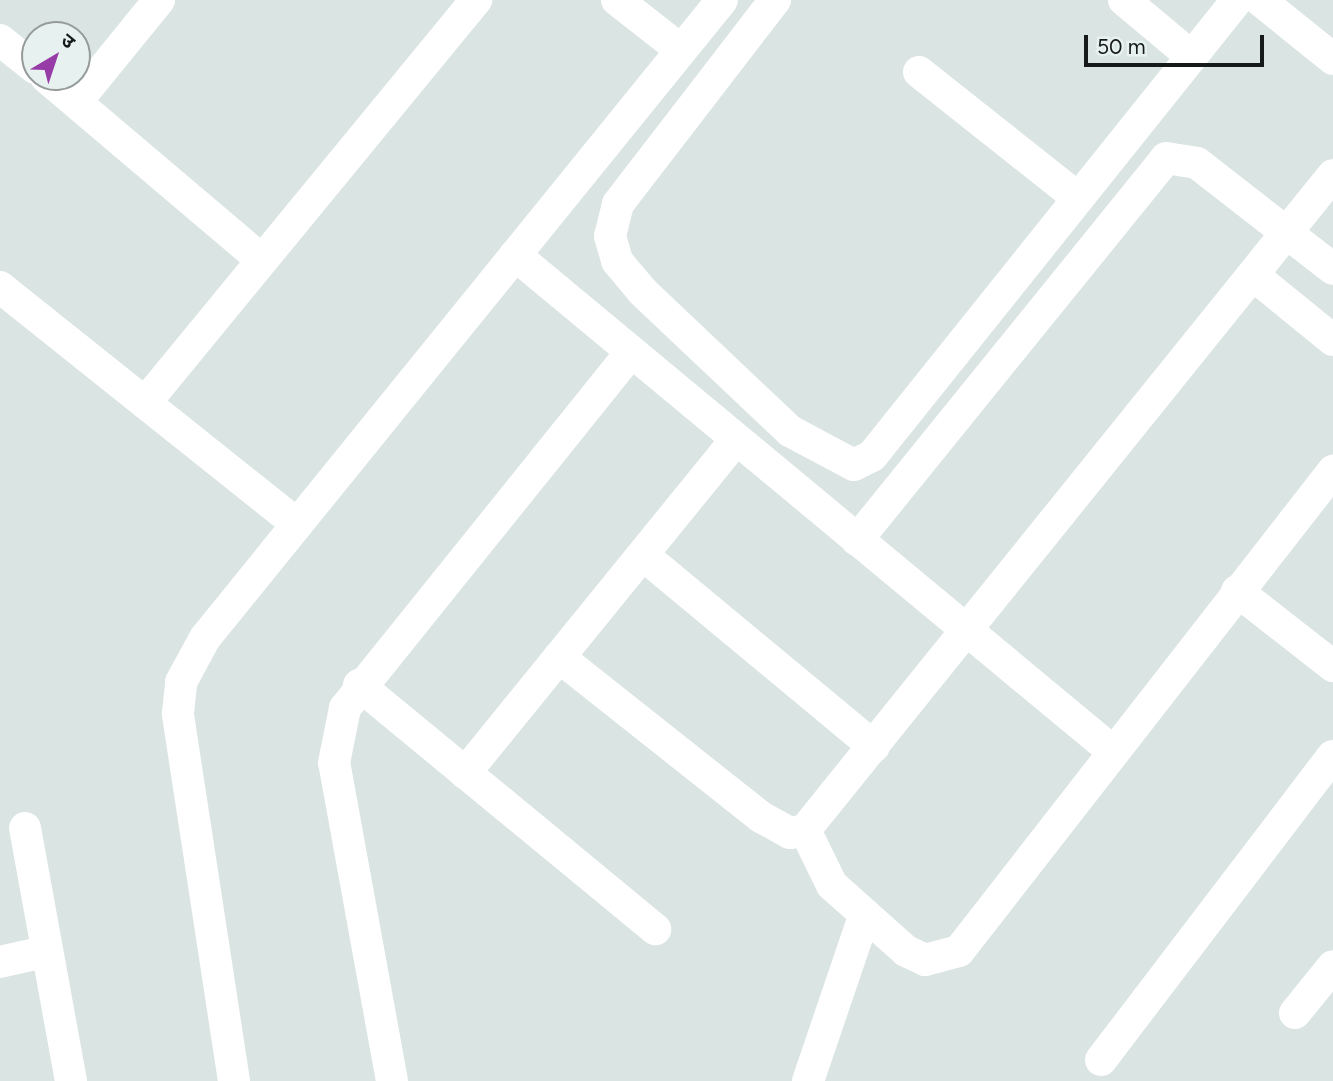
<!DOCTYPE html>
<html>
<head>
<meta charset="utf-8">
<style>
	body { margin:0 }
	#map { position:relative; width:1333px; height:1081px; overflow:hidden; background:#dae4e2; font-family:Figtree,"Noto Sans Devanagari",sans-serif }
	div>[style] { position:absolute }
	.minor>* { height:32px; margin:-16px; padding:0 16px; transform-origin:16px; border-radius:16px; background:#fff }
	span { translate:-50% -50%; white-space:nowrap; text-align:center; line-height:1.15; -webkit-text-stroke:7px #e7f1ef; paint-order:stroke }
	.north { position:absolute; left:21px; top:21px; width:70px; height:70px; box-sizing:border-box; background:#e7f1ef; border:2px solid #949b9a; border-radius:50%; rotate:39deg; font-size:19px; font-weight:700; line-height:28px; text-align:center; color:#171a1a }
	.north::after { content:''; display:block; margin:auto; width:24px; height:32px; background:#973ba6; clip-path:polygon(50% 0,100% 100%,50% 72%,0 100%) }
	.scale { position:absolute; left:1084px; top:35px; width:180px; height:32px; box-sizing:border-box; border:4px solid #171a1a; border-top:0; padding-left:9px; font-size:21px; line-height:24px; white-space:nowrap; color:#171a1a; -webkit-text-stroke:5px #e7f1ef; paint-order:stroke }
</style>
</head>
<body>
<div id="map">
	<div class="minor">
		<div style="left:617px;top:0;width:81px;rotate:38deg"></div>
		<div style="left:775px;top:0;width:257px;rotate:127.6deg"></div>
		<div style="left:618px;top:204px;width:33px;rotate:104deg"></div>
		<div style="left:610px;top:236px;width:26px;rotate:74deg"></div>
		<div style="left:617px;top:261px;width:40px;rotate:50deg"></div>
		<div style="left:643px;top:292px;width:202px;rotate:43.4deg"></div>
		<div style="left:790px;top:431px;width:72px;rotate:28deg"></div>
		<div style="left:854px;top:465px;width:20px;rotate:-27deg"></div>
		<div style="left:872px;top:456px;width:584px;rotate:-51.32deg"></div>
		<div style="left:1124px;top:0;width:87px;rotate:39.9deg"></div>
		<div style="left:1260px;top:0;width:94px;rotate:38.9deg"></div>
		<div style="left:0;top:40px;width:45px;rotate:38.7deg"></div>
		<div style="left:919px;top:72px;width:203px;rotate:38.4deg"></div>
		<div style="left:46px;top:77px;width:283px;rotate:40.3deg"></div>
		<div style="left:77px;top:101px;width:130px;rotate:-50.9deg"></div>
		<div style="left:515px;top:255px;width:773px;rotate:39.7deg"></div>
		<div style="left:1253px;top:275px;width:103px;rotate:39.1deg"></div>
		<div style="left:0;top:287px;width:380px;rotate:38.6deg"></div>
		<div style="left:145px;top:403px;width:522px;rotate:-50.6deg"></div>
		<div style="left:857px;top:540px;width:491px;rotate:-51deg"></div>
		<div style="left:1166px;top:158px;width:31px;rotate:9deg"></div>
		<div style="left:1197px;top:163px;width:172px;rotate:37.9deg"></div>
		<div style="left:643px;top:555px;width:300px;rotate:39.7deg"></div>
		<div style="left:1237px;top:591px;width:122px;rotate:38deg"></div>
		<div style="left:559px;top:657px;width:258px;rotate:38.4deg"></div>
		<div style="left:761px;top:817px;width:33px;rotate:29deg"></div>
		<div style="left:790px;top:833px;width:15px;rotate:-11deg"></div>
		<div style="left:805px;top:830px;width:841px;rotate:-51.13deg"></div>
		<div style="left:359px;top:685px;width:384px;rotate:39.5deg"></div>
		<div style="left:465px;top:773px;width:429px;rotate:-50.9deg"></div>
		<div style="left:25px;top:828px;width:257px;rotate:79.7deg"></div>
		<div style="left:805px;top:830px;width:61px;rotate:63.9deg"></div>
		<div style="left:832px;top:885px;width:99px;rotate:41.7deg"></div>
		<div style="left:906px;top:951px;width:21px;rotate:25deg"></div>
		<div style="left:925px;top:960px;width:35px;rotate:-15deg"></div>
		<div style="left:959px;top:951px;width:609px;rotate:-52.08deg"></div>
		<div style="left:0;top:962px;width:45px;rotate:-12.8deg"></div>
		<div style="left:1295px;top:1013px;width:60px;rotate:-51deg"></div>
		<div style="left:1101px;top:1060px;width:382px;rotate:-52.7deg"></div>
		<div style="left:234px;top:1081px;width:372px;rotate:-98.7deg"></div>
		<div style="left:178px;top:713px;width:31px;rotate:-84deg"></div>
		<div style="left:181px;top:682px;width:50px;rotate:-61.4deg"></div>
		<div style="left:205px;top:638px;width:821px;rotate:-50.98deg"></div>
		<div style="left:392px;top:1081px;width:323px;rotate:-100.3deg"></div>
		<div style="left:334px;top:763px;width:56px;rotate:-78.7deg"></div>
		<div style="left:345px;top:708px;width:457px;rotate:-51.2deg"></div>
		<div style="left:808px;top:1081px;width:176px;rotate:-71.2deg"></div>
	</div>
	<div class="north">उ</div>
	<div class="scale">50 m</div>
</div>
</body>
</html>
